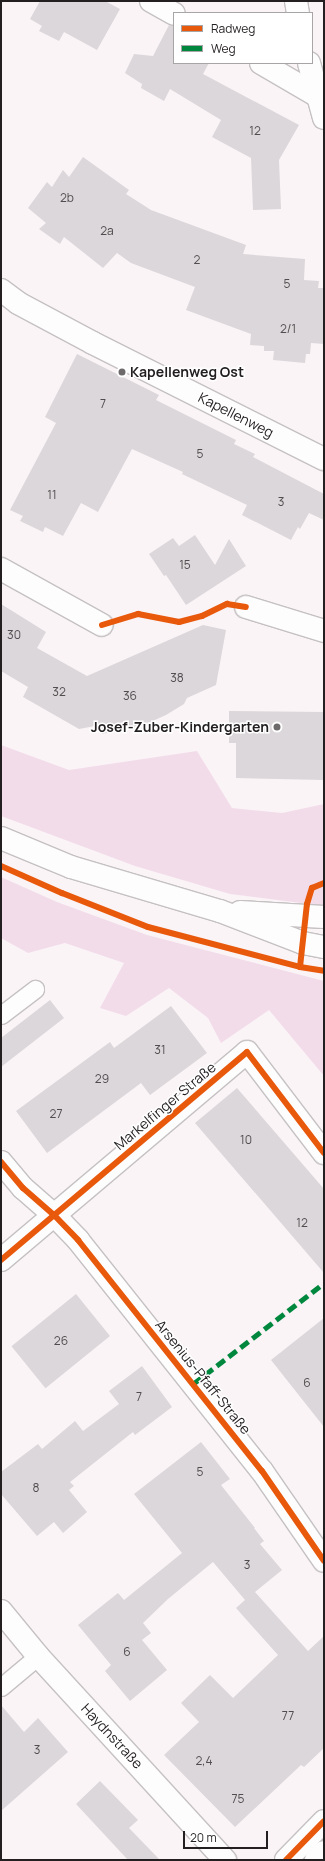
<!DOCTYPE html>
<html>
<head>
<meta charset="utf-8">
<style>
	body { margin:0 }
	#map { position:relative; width:325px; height:1861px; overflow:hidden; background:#faf4f7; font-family:Manrope,sans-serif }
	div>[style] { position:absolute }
	.green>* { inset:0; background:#f3dce9 }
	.building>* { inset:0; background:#dcd7da; transform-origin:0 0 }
	.roads { filter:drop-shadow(1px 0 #c5c1c3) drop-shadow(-1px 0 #c5c1c3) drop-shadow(0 1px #c5c1c3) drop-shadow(0 -1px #c5c1c3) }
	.lane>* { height:17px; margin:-8.5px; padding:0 8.5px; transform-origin:8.5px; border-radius:8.5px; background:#fefdfe }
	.street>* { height:22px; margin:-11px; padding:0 11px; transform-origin:11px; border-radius:11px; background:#fefdfe }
	.secondary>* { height:22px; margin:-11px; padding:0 11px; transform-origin:11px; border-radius:11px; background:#fefdfe }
	.quiet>* { height:5px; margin-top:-2.5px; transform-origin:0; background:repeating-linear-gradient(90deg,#00873e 0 10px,transparent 0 15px) }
	.cycleway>* { height:6px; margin:-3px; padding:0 3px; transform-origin:3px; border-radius:3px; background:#e8590c }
	.dots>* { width:11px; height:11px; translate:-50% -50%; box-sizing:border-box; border:2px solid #fff; border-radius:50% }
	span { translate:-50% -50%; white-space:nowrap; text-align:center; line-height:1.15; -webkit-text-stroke:3px #fff; paint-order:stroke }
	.number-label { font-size:12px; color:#514d4f }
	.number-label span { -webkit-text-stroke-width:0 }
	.poi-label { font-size:14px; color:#231f21; font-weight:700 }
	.left { translate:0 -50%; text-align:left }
	.right { translate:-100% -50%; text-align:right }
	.street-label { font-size:14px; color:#231f21 }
	.frame { position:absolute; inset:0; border:2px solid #231f21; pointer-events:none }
	.legend { position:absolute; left:173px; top:12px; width:140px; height:52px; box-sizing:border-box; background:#fff; border:1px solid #a7a5a6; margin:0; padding:5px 7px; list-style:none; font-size:12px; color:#231f21 }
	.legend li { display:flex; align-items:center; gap:8px; height:20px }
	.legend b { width:20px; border:1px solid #a7a5a6 }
	.scale { position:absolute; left:183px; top:1831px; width:85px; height:18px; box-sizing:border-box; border:2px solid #231f21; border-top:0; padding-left:5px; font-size:12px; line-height:14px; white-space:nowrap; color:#231f21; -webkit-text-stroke:3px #fff; paint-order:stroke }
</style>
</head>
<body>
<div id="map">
	<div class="green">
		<div style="clip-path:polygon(1px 745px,69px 770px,197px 751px,232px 808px,282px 813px,324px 804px,324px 906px,230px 894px,135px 866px,1px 816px)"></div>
		<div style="clip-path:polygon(1px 877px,57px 902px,147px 935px,324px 981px,324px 1076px,269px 1010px,221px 1043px,208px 1018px,169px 988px,126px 1016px,100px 1008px,124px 963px,65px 943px,28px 953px,1px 938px)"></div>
	</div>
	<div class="building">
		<div style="clip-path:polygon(40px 1px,105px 1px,120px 9px,97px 50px,64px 32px,59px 41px,39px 31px,42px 26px,30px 19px)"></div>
		<div style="clip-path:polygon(169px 25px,174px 26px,174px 63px,209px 63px,203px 74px,299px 125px,279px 160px,281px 209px,253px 210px,251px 158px,212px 137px,221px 120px,170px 89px,164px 101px,141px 88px,142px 84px,125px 73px,134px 54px,153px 56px)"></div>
		<div style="clip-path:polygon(83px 157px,129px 190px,126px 194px,151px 210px,246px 245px,243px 254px,305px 259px,304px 280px,319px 281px,318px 288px,324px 288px,324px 344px,311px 343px,310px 354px,306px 354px,305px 363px,273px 360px,274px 351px,264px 351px,264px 346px,250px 345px,251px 334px,186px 310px,195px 287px,131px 263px,117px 253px,103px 268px,64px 237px,60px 244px,39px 229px,46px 223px,28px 208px,47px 182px,52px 187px,63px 170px,69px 177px)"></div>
		<div style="clip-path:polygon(77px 354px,159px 395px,156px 400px,236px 440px,234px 444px,255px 454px,253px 457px,324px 494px,324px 520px,309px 513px,300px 529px,298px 527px,291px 540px,242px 515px,247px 505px,182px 474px,183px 472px,132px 449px,98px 512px,81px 503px,63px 536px,45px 527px,43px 532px,20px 521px,23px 516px,10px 510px,56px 423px,45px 417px)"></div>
		<div style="clip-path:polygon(195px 535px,215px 565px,229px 539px,246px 566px,186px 605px,166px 575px,164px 576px,149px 554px,173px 538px,179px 546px)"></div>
		<div style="clip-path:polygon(1px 604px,46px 632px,37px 648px,87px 676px,203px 625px,226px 630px,216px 685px,187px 698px,184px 704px,166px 715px,146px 724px,102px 734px,100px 725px,79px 729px,23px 697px,28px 687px,1px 671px)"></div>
		<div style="clip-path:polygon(229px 711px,324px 712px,324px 780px,236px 778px,236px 743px,229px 743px)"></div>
		<div style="clip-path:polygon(50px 1000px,64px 1018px,1px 1067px,1px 1038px)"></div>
		<div style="clip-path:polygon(171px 1006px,207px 1053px,150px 1095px,141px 1083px,47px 1153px,16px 1111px,110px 1042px,114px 1048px)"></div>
		<div style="clip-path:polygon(237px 1088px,324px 1189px,324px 1273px,195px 1123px)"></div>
		<div style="left:76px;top:1294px;width:54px;height:83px;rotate:51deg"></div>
		<div style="clip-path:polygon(324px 1318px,324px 1427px,271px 1360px)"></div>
		<div style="clip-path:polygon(142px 1366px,172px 1407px,135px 1435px,133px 1432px,70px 1482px,74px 1486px,69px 1490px,87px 1512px,63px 1533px,54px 1522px,37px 1536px,1px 1494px,1px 1472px,38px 1444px,42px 1449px,75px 1421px,83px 1431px,119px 1404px,109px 1391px)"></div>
		<div style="clip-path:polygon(201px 1442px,230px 1479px,221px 1485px,255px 1528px,254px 1528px,264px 1541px,260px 1544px,282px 1570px,255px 1592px,308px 1651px,324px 1636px,324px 1748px,304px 1767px,301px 1765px,235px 1827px,164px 1755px,199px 1722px,181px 1703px,210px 1675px,233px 1698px,278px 1655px,236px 1608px,245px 1600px,213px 1562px,168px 1599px,143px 1623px,151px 1633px,142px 1640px,167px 1670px,130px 1701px,105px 1671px,111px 1665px,78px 1625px,118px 1593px,124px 1600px,182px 1553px,134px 1494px)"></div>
		<div style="clip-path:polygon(1px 1705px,24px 1732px,38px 1718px,68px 1752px,1px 1811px)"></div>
		<div style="clip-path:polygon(100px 1781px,138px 1820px,129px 1828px,160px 1860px,128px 1860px,76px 1804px)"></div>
	</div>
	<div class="roads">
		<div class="lane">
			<div style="left:1px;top:1015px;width:43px;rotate:-37.4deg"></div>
			<div style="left:1px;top:1687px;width:48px;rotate:-40deg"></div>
		</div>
		<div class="street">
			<div style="left:151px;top:1px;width:26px;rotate:29deg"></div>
			<div style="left:296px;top:1px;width:12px;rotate:81deg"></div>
			<div style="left:261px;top:63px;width:64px;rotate:30.2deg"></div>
			<div style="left:316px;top:95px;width:8px;rotate:7deg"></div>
			<div style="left:309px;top:63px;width:57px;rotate:74.7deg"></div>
			<div style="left:1px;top:290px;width:21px;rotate:37deg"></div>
			<div style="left:18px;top:303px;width:85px;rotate:28.1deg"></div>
			<div style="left:93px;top:343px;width:258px;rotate:26.7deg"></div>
			<div style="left:1px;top:569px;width:115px;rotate:29deg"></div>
			<div style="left:246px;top:607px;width:82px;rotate:17.1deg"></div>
			<div style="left:1px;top:1162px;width:34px;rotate:50deg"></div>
			<div style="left:23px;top:1188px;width:41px;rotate:41.1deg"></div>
			<div style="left:54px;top:1215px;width:35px;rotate:46deg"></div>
			<div style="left:78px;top:1240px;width:295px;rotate:51.5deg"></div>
			<div style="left:262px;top:1471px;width:109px;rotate:55.4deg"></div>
			<div style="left:1px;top:1260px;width:322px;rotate:-40.2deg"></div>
			<div style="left:247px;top:1052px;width:127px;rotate:52.7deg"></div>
			<div style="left:1px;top:1611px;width:58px;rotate:50.6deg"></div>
			<div style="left:38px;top:1656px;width:277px;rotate:47.5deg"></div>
			<div style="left:286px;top:1860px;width:54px;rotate:-45.7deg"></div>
			<div style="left:316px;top:1860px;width:11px;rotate:-45deg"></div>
		</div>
		<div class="secondary">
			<div style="left:1px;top:838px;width:76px;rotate:22.5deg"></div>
			<div style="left:71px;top:867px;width:155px;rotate:16.5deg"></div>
			<div style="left:220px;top:911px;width:89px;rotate:21.1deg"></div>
			<div style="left:303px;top:943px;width:21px;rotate:11deg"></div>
			<div style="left:240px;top:912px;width:84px;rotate:3.4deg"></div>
		</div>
	</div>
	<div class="quiet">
		<div style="left:193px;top:1384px;width:165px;rotate:-37.6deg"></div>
	</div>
	<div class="cycleway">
		<div style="left:102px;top:625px;width:38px;rotate:-17deg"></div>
		<div style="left:138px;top:614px;width:42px;rotate:11deg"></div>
		<div style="left:179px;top:622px;width:24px;rotate:-15deg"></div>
		<div style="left:202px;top:616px;width:28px;rotate:-26deg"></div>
		<div style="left:227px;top:604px;width:19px;rotate:9deg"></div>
		<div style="left:1px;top:866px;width:67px;rotate:23.9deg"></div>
		<div style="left:62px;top:893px;width:92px;rotate:21.6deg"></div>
		<div style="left:148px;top:927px;width:157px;rotate:14.7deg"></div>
		<div style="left:300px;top:967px;width:24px;rotate:9deg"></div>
		<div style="left:300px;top:967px;width:63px;rotate:-83.7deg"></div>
		<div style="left:307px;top:904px;width:17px;rotate:-73deg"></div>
		<div style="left:312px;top:888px;width:13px;rotate:-23deg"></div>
		<div style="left:1px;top:1162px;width:34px;rotate:50deg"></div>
		<div style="left:23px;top:1188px;width:41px;rotate:41.1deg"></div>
		<div style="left:54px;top:1215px;width:35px;rotate:46deg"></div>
		<div style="left:78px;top:1240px;width:295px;rotate:51.5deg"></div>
		<div style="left:262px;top:1471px;width:109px;rotate:55.4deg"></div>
		<div style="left:1px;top:1260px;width:322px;rotate:-40.2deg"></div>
		<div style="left:247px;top:1052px;width:127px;rotate:52.7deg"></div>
		<div style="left:286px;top:1860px;width:54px;rotate:-45.7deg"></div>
	</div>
	<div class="dots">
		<div style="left:122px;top:372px;background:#6e6a6c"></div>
		<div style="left:277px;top:727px;background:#6e6a6c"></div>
	</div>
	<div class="number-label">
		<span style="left:255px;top:131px">12</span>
		<span style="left:67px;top:198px">2b</span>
		<span style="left:107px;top:231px">2a</span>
		<span style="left:197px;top:260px">2</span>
		<span style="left:287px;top:284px">5</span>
		<span style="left:288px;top:329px">2/1</span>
		<span style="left:103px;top:404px">7</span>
		<span style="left:200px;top:454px">5</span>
		<span style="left:52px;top:495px">11</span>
		<span style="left:281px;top:502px">3</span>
		<span style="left:185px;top:565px">15</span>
		<span style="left:14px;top:635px">30</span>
		<span style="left:177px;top:678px">38</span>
		<span style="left:59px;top:692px">32</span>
		<span style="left:130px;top:696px">36</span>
		<span style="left:160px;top:1050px">31</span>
		<span style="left:102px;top:1079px">29</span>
		<span style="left:56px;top:1114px">27</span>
		<span style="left:246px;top:1140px">10</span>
		<span style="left:302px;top:1223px">12</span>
		<span style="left:61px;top:1341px">26</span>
		<span style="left:307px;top:1383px">6</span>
		<span style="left:139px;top:1397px">7</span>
		<span style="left:200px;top:1472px">5</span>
		<span style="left:36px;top:1488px">8</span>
		<span style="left:247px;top:1565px">3</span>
		<span style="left:127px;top:1652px">6</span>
		<span style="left:288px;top:1716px">77</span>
		<span style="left:37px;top:1750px">3</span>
		<span style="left:204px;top:1761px">2,4</span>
		<span style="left:238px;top:1799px">75</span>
	</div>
	<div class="poi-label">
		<span class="left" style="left:130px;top:372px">Kapellenweg Ost</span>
		<span class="right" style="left:269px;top:727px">Josef-Zuber-Kindergarten</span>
	</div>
	<div class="street-label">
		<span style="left:236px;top:415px;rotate:27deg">Kapellenweg</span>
		<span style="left:165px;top:1106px;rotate:-40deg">Markelfinger Straße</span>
		<span style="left:203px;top:1377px;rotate:51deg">Arsenius-Pfaff-Straße</span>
		<span style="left:112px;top:1736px;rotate:47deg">Haydnstraße</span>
	</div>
	<div class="frame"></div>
	<ul class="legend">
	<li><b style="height:5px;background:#e8590c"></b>Radweg</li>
	<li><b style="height:5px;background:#00873e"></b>Weg</li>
	</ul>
	<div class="scale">20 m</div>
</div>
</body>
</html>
